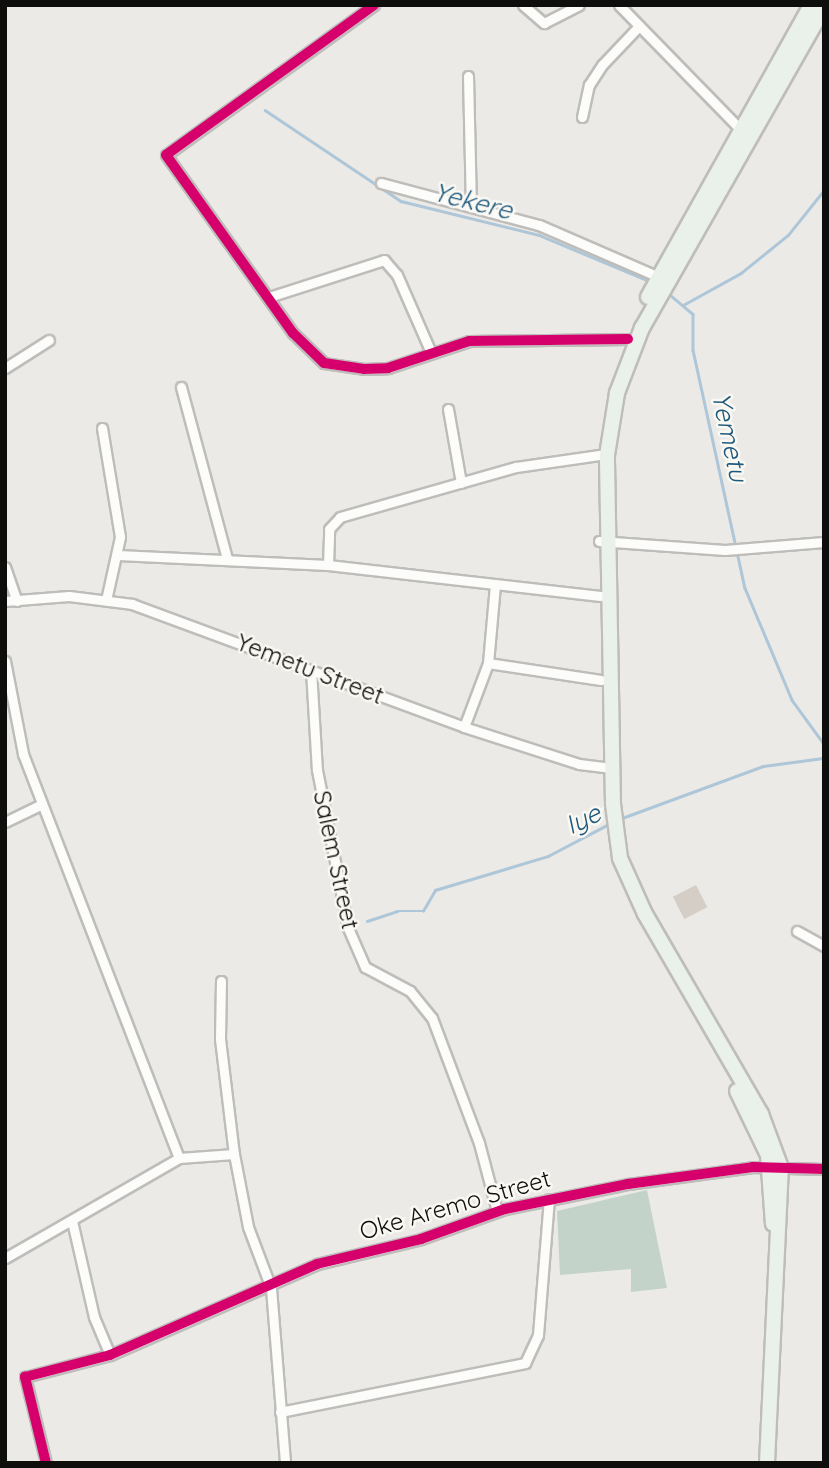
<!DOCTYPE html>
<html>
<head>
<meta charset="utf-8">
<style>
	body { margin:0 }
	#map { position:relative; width:829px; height:1468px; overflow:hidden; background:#eceae7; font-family:Quicksand,sans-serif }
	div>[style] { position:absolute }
	.green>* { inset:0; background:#c4d3c9 }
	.stream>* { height:2.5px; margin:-1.25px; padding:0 1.25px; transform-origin:1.25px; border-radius:1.25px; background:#adc6d8 }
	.building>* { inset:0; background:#d4cec7; transform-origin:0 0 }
	.roads { filter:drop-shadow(2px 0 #bebdba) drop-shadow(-2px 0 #bebdba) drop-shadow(0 2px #bebdba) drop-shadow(0 -2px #bebdba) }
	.minor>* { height:9px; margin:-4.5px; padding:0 4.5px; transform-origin:4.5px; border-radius:4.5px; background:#fcfcfb }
	.trunk>* { height:14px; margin:-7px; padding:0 7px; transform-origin:7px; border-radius:7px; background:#eaf0ea }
	.cycleway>* { height:10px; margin:-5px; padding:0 5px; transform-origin:5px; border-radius:5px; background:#d6006c }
	span { translate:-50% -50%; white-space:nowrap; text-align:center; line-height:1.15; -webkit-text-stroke:5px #faf8f3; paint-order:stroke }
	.street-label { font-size:24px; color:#0e0e0c }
	.water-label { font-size:26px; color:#1e597d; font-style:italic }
	.frame { position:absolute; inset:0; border:7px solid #0e0e0c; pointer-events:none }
</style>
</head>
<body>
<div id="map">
	<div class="green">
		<div style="clip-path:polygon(647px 1190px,667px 1288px,631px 1292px,631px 1269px,560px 1275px,557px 1211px)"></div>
	</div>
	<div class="stream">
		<div style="left:265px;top:110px;width:164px;rotate:33.8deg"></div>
		<div style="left:401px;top:201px;width:142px;rotate:13.8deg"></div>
		<div style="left:539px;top:235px;width:122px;rotate:22.6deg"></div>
		<div style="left:669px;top:294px;width:31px;rotate:40deg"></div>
		<div style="left:693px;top:314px;width:36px;rotate:90deg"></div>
		<div style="left:693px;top:350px;width:244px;rotate:77.7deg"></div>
		<div style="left:745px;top:588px;width:121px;rotate:67.2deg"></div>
		<div style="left:792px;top:700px;width:54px;rotate:54deg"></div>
		<div style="left:683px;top:305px;width:66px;rotate:-28.9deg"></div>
		<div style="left:741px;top:273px;width:60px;rotate:-39deg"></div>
		<div style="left:788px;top:235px;width:58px;rotate:-51.3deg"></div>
		<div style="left:622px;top:818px;width:150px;rotate:-20.2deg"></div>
		<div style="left:763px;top:766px;width:62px;rotate:-7.5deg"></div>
		<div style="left:367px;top:921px;width:32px;rotate:-18deg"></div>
		<div style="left:397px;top:911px;width:26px"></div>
		<div style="left:423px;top:911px;width:24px;rotate:-60deg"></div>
		<div style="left:435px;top:890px;width:118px;rotate:-16.7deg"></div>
		<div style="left:548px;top:856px;width:69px;rotate:-27.7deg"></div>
	</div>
	<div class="building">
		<div style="left:696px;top:885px;width:25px;height:26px;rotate:63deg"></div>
	</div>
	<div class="roads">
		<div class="minor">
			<div style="left:374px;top:5px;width:256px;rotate:144.2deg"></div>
			<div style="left:166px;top:155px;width:219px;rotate:54.5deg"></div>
			<div style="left:293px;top:333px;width:43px;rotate:44.1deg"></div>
			<div style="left:324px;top:363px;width:40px;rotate:8.5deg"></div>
			<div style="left:364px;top:369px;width:24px;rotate:-2deg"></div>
			<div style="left:388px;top:368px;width:85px;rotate:-18.4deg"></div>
			<div style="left:469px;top:341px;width:159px;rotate:-0.7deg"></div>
			<div style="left:523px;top:5px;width:28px;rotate:41deg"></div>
			<div style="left:544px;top:23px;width:39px;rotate:-27deg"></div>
			<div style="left:619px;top:5px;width:177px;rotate:45.7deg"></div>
			<div style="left:468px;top:76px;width:129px;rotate:88.7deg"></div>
			<div style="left:582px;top:117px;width:33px;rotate:-78deg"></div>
			<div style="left:589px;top:85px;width:24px;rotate:-57deg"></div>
			<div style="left:602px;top:65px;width:54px;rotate:-46.5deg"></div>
			<div style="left:381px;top:183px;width:163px;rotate:14.9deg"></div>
			<div style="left:539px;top:225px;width:131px;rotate:23.4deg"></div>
			<div style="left:269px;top:297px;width:121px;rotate:-17.8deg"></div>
			<div style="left:384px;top:260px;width:20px;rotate:49deg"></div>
			<div style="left:397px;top:275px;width:82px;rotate:66.3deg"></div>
			<div style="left:5px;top:368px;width:52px;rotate:-32.5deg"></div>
			<div style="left:181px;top:387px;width:178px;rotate:75deg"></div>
			<div style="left:448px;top:409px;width:75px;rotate:80deg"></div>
			<div style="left:102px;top:428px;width:110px;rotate:80.6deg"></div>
			<div style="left:120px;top:537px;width:65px;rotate:102.5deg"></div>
			<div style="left:599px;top:541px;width:126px;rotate:4.1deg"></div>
			<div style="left:725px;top:550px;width:99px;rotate:-4.6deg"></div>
			<div style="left:118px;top:555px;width:210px;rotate:2.7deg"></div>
			<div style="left:328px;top:565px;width:36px;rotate:-88deg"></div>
			<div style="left:329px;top:529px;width:16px;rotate:-47deg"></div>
			<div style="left:340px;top:517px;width:183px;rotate:-15.9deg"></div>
			<div style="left:516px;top:467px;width:84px;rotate:-8.2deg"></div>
			<div style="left:328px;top:565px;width:274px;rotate:6.5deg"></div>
			<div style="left:5px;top:567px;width:36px;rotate:71deg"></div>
			<div style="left:5px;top:601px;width:64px;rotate:-4.5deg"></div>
			<div style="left:69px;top:596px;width:64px;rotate:7.2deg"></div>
			<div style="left:132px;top:604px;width:354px;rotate:20.3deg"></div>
			<div style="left:464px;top:727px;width:121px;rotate:17.8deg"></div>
			<div style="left:579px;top:764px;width:33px;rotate:7deg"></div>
			<div style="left:5px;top:661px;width:95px;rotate:79deg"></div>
			<div style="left:23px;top:754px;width:433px;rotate:68.9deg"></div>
			<div style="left:488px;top:663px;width:114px;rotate:8.6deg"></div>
			<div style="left:311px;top:670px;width:100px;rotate:86.6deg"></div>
			<div style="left:317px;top:770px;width:161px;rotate:78.9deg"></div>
			<div style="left:348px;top:928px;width:43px;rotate:66.4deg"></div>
			<div style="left:365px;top:967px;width:51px;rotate:28.1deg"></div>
			<div style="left:410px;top:991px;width:35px;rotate:51deg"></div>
			<div style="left:432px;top:1018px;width:134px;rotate:69.4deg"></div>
			<div style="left:479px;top:1143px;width:70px;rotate:75.2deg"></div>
			<div style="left:464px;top:727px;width:68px;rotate:-69.4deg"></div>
			<div style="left:488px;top:663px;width:79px;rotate:-84.9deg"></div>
			<div style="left:5px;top:822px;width:41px;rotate:-25.9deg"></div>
			<div style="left:797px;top:931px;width:31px;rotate:29deg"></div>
			<div style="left:221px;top:981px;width:58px;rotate:91deg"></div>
			<div style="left:220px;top:1039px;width:116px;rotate:83.1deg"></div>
			<div style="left:72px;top:1221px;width:98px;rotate:77.1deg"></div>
			<div style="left:94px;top:1317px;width:41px;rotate:67.2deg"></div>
			<div style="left:5px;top:1258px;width:201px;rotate:-29.9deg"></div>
			<div style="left:179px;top:1158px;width:55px;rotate:-4.2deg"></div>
			<div style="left:234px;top:1154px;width:74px;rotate:79.1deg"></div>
			<div style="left:248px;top:1227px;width:65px;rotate:69.3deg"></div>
			<div style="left:271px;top:1288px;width:176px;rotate:85.4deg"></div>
			<div style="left:280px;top:1412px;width:250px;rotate:-11.3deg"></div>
			<div style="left:525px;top:1363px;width:31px;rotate:-65deg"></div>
			<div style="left:538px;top:1335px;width:136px;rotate:-85.4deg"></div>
			<div style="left:46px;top:1463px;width:89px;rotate:-103.7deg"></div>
			<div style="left:25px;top:1377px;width:88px;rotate:-14.5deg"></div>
			<div style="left:110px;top:1355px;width:226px;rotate:-23.7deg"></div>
			<div style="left:317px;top:1264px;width:107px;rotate:-13.5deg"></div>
			<div style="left:421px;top:1239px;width:89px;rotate:-19.7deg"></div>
			<div style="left:505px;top:1209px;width:126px;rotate:-11.5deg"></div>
			<div style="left:628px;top:1184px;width:126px;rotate:-7.7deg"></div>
			<div style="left:753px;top:1167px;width:71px;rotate:1.6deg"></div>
		</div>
		<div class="trunk">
			<div style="left:648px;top:297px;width:334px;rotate:-60.8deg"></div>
			<div style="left:737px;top:1091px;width:71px;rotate:64.2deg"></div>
			<div style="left:768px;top:1155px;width:69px;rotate:85.9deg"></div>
			<div style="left:767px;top:1463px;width:295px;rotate:-87.3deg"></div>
			<div style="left:781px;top:1168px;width:58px;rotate:-110.3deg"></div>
			<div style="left:761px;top:1114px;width:231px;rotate:-120.1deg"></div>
			<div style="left:645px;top:914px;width:61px;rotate:-114.1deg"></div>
			<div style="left:620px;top:858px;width:54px;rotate:-97.4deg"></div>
			<div style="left:613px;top:804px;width:349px;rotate:-91deg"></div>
			<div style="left:607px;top:455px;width:63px;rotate:-80.8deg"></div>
			<div style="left:617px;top:393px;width:70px;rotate:-69deg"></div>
			<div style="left:642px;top:328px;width:369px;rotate:-60.4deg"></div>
		</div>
	</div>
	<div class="cycleway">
		<div style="left:374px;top:5px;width:256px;rotate:144.2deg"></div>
		<div style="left:166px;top:155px;width:219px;rotate:54.5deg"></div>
		<div style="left:293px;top:333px;width:43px;rotate:44.1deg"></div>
		<div style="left:324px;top:363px;width:40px;rotate:8.5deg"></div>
		<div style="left:364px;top:369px;width:24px;rotate:-2deg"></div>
		<div style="left:388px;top:368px;width:85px;rotate:-18.4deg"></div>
		<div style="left:469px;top:341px;width:159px;rotate:-0.7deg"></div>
		<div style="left:46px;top:1463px;width:89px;rotate:-103.7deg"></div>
		<div style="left:25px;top:1377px;width:88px;rotate:-14.5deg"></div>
		<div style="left:110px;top:1355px;width:226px;rotate:-23.7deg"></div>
		<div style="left:317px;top:1264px;width:107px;rotate:-13.5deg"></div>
		<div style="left:421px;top:1239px;width:89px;rotate:-19.7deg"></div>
		<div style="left:505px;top:1209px;width:126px;rotate:-11.5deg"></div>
		<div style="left:628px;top:1184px;width:126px;rotate:-7.7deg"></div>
		<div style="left:753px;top:1167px;width:71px;rotate:1.6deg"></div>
	</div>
	<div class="street-label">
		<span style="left:310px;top:669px;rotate:21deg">Yemetu Street</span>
		<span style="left:336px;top:860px;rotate:78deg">Salem Street</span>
		<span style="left:455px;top:1205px;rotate:-16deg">Oke Aremo Street</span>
	</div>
	<div class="water-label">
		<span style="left:473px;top:201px;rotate:14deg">Yekere</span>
		<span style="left:730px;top:437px;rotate:78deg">Yemetu</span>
		<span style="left:583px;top:819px;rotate:-26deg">Iye</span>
	</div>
	<div class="frame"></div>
</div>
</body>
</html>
